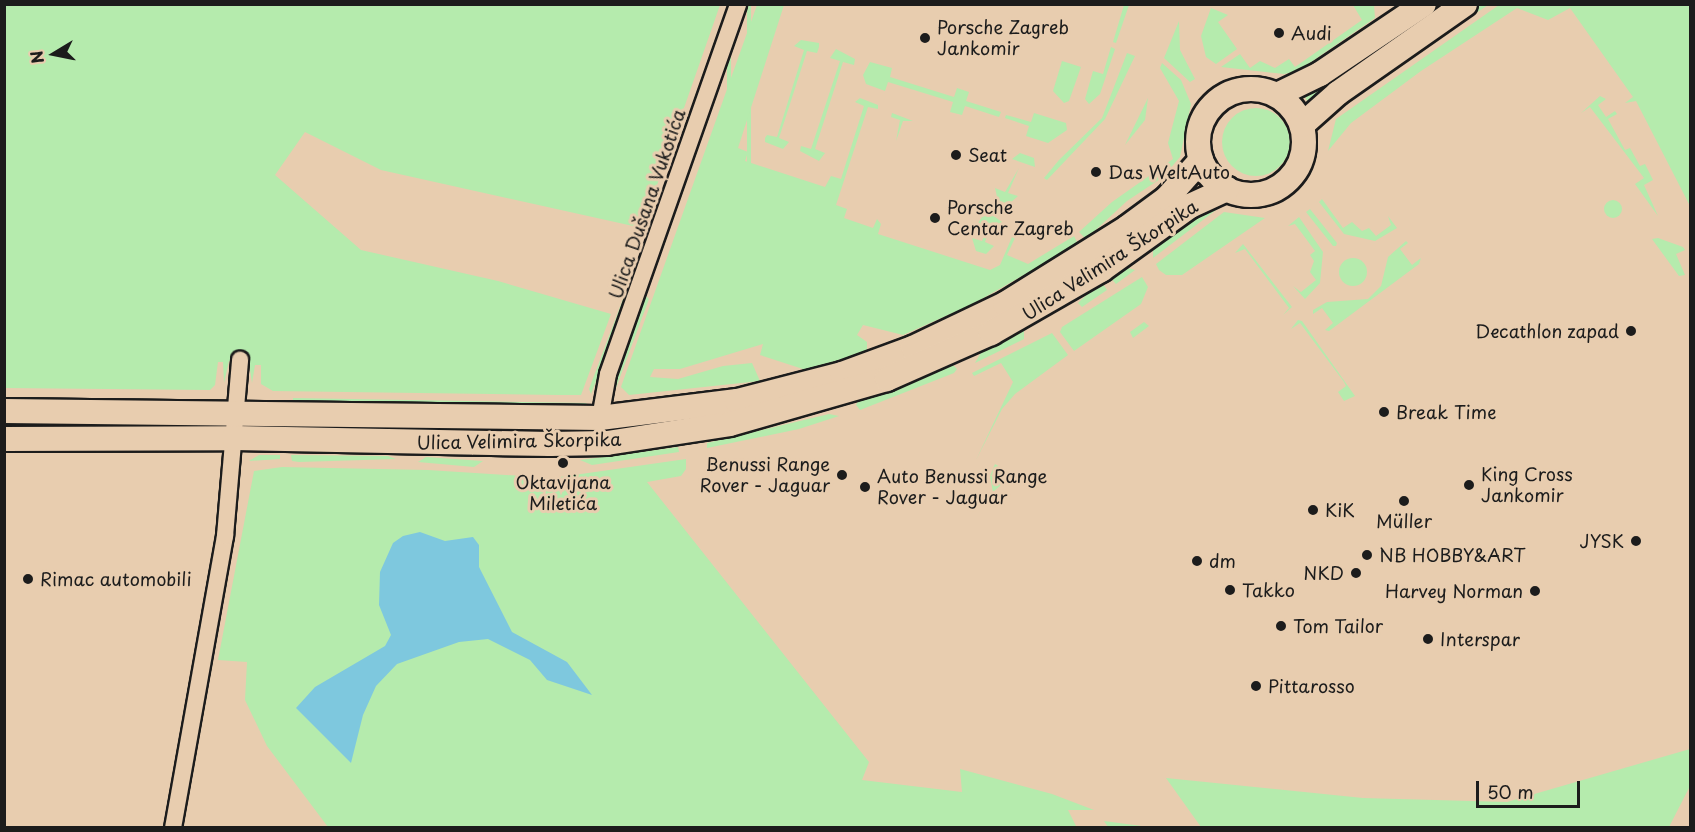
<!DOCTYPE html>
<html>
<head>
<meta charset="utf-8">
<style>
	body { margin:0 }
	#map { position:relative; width:1695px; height:832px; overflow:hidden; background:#e8cdaf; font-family:"Playpen Sans",sans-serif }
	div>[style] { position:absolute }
	.green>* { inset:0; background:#b5ebad; transform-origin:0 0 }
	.round { border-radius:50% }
	.water>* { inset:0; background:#7ec8de }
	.roads { filter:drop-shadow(2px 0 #1c1c1c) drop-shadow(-2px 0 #1c1c1c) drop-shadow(0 2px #1c1c1c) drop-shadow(0 -2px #1c1c1c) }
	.street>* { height:16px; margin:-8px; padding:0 8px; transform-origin:8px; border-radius:8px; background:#e8cdaf }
	.secondary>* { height:24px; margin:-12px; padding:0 12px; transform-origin:12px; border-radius:12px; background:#e8cdaf }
	.secondary>.ring { margin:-12px; padding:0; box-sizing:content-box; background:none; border:24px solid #e8cdaf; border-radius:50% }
	.dots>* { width:16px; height:16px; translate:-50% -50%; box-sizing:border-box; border:3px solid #e8cdaf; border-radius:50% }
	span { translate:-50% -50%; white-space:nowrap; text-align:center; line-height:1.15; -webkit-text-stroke:6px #e8cdaf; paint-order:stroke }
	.poi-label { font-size:18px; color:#1c1c1c }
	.left { translate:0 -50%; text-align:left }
	.right { translate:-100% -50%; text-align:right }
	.street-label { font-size:18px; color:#1c1c1c }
	.frame { position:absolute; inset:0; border:6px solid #1c1c1c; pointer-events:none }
	.north { position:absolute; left:24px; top:24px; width:60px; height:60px; -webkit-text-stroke:4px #e8cdaf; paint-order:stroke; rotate:260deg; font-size:16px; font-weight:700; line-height:24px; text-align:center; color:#1c1c1c }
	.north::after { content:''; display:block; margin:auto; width:21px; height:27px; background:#1c1c1c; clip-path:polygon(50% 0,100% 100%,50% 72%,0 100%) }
	.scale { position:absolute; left:1476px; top:781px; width:104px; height:27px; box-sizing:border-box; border:3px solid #1c1c1c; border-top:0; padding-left:8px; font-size:18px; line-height:21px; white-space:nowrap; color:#1c1c1c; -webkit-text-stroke:4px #e8cdaf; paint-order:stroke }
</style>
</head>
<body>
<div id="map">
	<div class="green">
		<div style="clip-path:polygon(4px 5px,720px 5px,642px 228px,381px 170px,305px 132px,275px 175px,361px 250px,498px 281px,611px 314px,581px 395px,559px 395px,273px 391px,261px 384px,261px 365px,255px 365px,252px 383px,249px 363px,229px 361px,224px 383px,223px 362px,218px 362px,215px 385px,210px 390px,5px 388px)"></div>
		<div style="left:727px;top:5px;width:4px;height:263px"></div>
		<div style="left:747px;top:5px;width:4px;height:302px"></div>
		<div style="clip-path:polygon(757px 5px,784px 5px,738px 148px,748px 152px,745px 161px,825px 187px,831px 176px,841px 179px,864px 106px,855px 102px,860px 98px,878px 105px,878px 109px,868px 107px,836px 205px,847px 209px,844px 218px,873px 228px,877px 219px,881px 224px,878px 234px,990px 270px,1000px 265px,1018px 223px,1021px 225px,1007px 255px,1028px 264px,1074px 236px,1078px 244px,973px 304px,903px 335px,863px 325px,857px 335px,867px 342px,867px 350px,845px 358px,806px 370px,760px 355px,763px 344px,680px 369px,654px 369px,650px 377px,678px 379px,723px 366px,752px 363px,760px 381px,629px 395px,621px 387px)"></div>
		<div style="clip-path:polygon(1124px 5px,1129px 5px,1116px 43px,1113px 42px)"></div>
		<div style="clip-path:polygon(1353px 5px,1374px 5px,1375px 18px,1298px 71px,1284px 74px,1221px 67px,1240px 54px,1250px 68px,1260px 61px,1275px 68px,1289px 59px,1295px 67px,1362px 20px)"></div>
		<div style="clip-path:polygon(1441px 5px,1451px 5px,1310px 106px,1305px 97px)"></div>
		<div style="clip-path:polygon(1479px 5px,1488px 5px,1339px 107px,1370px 81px)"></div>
		<div style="clip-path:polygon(1499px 5px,1690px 5px,1690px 206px,1636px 101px,1625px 103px,1633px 97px,1570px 8px,1548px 20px,1517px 8px,1421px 71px,1351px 123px,1328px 151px,1336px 119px)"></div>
		<div style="clip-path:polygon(1211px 8px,1228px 15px,1218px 22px,1237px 49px,1216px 64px,1206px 57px,1201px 36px)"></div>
		<div style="clip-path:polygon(1179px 21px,1180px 50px,1195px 79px,1190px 82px,1164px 58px)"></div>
		<div style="clip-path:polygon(801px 40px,819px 43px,819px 47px,817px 53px,807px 51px,779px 138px,789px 142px,783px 149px,765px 142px,765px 138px,767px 135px,777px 137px,804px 50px,794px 46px)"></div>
		<div style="clip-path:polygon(1111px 47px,1115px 49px,1100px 94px,1089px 104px,1085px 99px,1093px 71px,1103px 74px)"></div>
		<div style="clip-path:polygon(836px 49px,855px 59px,854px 65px,843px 62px,815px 149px,825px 153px,819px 161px,800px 151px,801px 146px,811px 149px,840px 61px,830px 58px)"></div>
		<div style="clip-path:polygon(1127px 53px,1135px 56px,1105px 119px,1047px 180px,1044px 178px,1059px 160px,1102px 118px)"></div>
		<div style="clip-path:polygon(1062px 61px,1081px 67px,1069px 101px,1064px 103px,1053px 91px)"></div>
		<div style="clip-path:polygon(870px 62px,892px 68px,890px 77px,954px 97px,957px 88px,969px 92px,966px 101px,1001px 112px,999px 117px,965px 106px,962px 115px,950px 112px,953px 102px,888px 82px,885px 91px,866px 84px,863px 75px)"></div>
		<div style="clip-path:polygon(1162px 63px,1181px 80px,1191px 104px,1180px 157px,1163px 177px,1127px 201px,1086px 239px,1079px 232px,1112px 202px,1173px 159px,1168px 143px,1179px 101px,1160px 68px)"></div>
		<div style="clip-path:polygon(1600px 96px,1606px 99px,1598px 105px,1606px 117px,1615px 111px,1617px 114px,1608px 119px,1625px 150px,1630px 148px,1640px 166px,1645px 164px,1653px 180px,1644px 185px,1658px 216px,1635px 184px,1644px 178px,1641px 174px,1590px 107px,1581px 113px)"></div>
		<div style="clip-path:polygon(1148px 98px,1145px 120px,1125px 145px)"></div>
		<div class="round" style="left:1222px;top:108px;width:68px;height:68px"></div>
		<div style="clip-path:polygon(892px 113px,913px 121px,903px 121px,896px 141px,900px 120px,891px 117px)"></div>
		<div style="clip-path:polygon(1034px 113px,1066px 123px,1067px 130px,1048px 143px,1026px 136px,1029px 126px,1005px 118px,1006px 115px,1031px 122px)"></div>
		<div style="clip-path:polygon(1020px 153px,1034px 158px,1035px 167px,1012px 159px)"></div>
		<div style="clip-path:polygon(1019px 168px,1008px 193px,1018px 196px,1009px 204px,998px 201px,995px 188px,1005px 192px)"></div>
		<div style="clip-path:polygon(1322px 199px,1343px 228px,1352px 222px,1362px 231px,1369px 228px,1376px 236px,1391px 225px,1388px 216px,1397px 228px,1375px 241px,1344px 234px,1319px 202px)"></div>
		<div class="round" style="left:1604px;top:200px;width:18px;height:18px"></div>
		<div style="clip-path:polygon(1211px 207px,1220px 207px,1153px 258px,1153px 250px,1166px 233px)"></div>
		<div style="clip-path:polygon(1310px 209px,1337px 243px,1336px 246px,1333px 246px,1306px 212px)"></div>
		<div style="clip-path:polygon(1224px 212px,1265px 218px,1182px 275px,1166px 275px,1159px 270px,1156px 264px)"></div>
		<div style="clip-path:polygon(991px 214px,1002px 222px,1000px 231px,990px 228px,985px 242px,994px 246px,986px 254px,976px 251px,972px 238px,982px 241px,988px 227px,978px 223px,982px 217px)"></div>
		<div style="clip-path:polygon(1299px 217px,1323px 252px,1320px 283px,1305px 299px,1293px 286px,1301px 292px,1316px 280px,1310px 272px,1314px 261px,1310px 255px,1315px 251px,1295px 224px,1288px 226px)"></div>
		<div style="clip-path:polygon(1658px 238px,1683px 247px,1685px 250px,1676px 254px,1685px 275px,1679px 276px,1652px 239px)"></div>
		<div style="clip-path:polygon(1406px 241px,1408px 243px,1400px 249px,1412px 265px,1421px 258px,1419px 264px,1329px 331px,1325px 330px,1333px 323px,1322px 308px,1313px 314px,1313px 310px,1327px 302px,1368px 299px,1381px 286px,1388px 257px)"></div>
		<div style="clip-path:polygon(1243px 244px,1292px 307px,1283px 315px,1289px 308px,1245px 249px,1235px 253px)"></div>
		<div class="round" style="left:1339px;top:258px;width:28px;height:28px"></div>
		<div style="clip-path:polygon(1124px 267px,1135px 270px,1116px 284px,1108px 275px)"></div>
		<div style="clip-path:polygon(1142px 277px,1148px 287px,1141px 304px,1074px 351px,1060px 332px,1062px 327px)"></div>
		<div style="clip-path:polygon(1101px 281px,1107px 290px,1082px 307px,1078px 303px)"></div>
		<div style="clip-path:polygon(626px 291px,631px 291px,591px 394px,589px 389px)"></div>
		<div style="clip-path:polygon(646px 296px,649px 299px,616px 388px,614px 379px)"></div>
		<div style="clip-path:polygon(1298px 320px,1302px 321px,1355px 396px,1344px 401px,1338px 392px,1346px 386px,1344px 382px,1300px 323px,1291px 329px)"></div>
		<div style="clip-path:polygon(1144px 322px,1149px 326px,1133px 338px,1130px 332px)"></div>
		<div style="clip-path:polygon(1024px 329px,1024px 339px,975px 363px,983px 349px)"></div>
		<div style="clip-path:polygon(1052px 333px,1068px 355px,1015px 394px,1002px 409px,976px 460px,1013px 382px,1001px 363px,974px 376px,972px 373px)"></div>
		<div style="clip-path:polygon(951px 363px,957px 369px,954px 373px,860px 410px,856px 405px,860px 398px)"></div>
		<div style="clip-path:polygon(293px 398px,587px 403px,575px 412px,293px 402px)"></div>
		<div style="clip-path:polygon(829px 414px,839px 416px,799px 429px,707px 448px,707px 443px)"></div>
		<div style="clip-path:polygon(678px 447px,679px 452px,592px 465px,580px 460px)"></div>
		<div style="clip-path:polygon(259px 455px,280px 455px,280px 459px,249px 461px)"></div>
		<div style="clip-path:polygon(291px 455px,388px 456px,396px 459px,299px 462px,292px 461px)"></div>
		<div style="clip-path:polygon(426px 457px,483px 461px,474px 467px,418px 462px)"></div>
		<div style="clip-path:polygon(686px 459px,686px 469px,681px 476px,647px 482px,869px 762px,862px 780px,962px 792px,960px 769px,1052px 794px,1094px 810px,1068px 810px,1077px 828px,328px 827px,267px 746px,245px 700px,247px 662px,218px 660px,254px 471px,282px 467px,428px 470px,553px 478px)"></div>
		<div style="clip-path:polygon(995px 464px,1000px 467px,992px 474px,1001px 485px,993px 492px,990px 476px)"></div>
		<div style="clip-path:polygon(1690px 749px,1690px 786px,1669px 827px,1201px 827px,1166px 778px,1363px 798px,1507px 802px)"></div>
		<div style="clip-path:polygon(1104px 821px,1149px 827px,1108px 827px)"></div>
	</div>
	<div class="water">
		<div style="clip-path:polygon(420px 532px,445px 541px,473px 537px,479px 545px,479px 567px,512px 632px,567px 662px,592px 695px,547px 680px,530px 660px,488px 639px,459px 642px,397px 664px,376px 686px,363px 715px,351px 763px,296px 708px,315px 687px,385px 646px,391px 635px,379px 605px,380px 572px,393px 543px,403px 536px)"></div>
	</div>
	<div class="roads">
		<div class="street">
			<div style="left:600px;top:418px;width:45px;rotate:-79.7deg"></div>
			<div style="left:608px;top:374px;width:392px;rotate:-70.6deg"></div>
			<div style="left:173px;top:828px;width:297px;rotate:-79.9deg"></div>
			<div style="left:225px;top:536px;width:177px;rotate:-85.1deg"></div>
		</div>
		<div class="secondary">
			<div class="ring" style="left:1198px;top:89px;width:82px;height:82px"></div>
			<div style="left:1277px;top:95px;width:48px;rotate:-26deg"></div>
			<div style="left:1320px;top:74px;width:125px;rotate:-33.9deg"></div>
			<div style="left:1302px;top:125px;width:48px;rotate:-41.6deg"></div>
			<div style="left:1338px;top:93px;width:155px;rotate:-35deg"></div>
			<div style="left:4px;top:411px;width:596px;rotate:0.67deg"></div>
			<div style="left:600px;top:418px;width:138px;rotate:-7.1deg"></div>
			<div style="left:737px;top:401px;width:108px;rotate:-14.4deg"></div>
			<div style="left:842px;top:374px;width:76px;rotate:-20.1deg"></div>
			<div style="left:913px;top:348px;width:102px;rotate:-25.6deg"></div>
			<div style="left:1005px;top:304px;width:145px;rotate:-32deg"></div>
			<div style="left:1128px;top:227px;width:49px;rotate:-36.6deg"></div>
			<div style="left:1167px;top:198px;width:51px;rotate:-48.2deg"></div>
			<div style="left:4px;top:439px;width:230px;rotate:-0.2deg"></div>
			<div style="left:234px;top:438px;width:316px;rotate:1.1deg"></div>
			<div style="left:550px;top:444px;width:57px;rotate:-1deg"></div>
			<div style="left:607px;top:443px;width:124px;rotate:-8.8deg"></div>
			<div style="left:730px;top:424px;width:163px;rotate:-16deg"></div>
			<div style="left:887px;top:379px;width:114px;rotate:-23.9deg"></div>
			<div style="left:991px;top:333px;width:127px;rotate:-29.8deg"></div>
			<div style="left:1101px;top:270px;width:110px;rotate:-35.7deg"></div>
			<div style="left:1190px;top:206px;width:41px;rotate:-24.7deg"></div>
		</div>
	</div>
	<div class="dots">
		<div style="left:1279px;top:33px;background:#1c1c1c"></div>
		<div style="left:925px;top:38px;background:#1c1c1c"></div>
		<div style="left:956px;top:155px;background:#1c1c1c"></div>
		<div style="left:1096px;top:172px;background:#1c1c1c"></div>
		<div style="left:935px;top:218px;background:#1c1c1c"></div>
		<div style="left:1631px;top:331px;background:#1c1c1c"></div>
		<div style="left:1384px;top:412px;background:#1c1c1c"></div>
		<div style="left:563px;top:463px;background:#1c1c1c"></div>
		<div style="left:842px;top:475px;background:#1c1c1c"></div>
		<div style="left:1469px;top:485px;background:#1c1c1c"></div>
		<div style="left:865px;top:487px;background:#1c1c1c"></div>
		<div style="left:1404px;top:501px;background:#1c1c1c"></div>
		<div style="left:1313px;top:510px;background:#1c1c1c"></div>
		<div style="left:1636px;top:541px;background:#1c1c1c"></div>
		<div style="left:1367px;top:555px;background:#1c1c1c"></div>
		<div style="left:1197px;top:561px;background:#1c1c1c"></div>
		<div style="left:1356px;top:573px;background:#1c1c1c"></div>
		<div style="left:28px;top:579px;background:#1c1c1c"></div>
		<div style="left:1230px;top:590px;background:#1c1c1c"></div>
		<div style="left:1535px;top:591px;background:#1c1c1c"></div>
		<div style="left:1281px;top:626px;background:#1c1c1c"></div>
		<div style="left:1428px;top:639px;background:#1c1c1c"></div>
		<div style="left:1256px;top:686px;background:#1c1c1c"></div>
	</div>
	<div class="poi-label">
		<span class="left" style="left:937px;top:38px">Porsche Zagreb<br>Jankomir</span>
		<span class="left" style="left:1291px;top:33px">Audi</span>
		<span class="left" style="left:968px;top:155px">Seat</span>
		<span class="left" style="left:1108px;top:172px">Das WeltAuto</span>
		<span class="left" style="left:947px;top:218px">Porsche<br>Centar Zagreb</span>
		<span class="right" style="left:1619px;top:331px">Decathlon zapad</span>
		<span class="left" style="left:1396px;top:412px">Break Time</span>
		<span class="right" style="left:830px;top:475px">Benussi Range<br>Rover - Jaguar</span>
		<span class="left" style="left:1481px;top:485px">King Cross<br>Jankomir</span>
		<span class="left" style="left:877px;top:487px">Auto Benussi Range<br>Rover - Jaguar</span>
		<span style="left:563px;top:493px">Oktavijana<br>Miletića</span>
		<span class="left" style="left:1325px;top:510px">KiK</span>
		<span style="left:1404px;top:521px">Müller</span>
		<span class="right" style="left:1624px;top:541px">JYSK</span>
		<span class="left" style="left:1379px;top:555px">NB HOBBY&amp;ART</span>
		<span class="left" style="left:1209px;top:561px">dm</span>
		<span class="right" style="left:1344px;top:573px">NKD</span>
		<span class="left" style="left:40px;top:579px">Rimac automobili</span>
		<span class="left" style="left:1242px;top:590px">Takko</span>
		<span class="right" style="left:1523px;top:591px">Harvey Norman</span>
		<span class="left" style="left:1293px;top:626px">Tom Tailor</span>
		<span class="left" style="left:1440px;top:639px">Interspar</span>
		<span class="left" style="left:1268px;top:686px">Pittarosso</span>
	</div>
	<div class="street-label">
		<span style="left:647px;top:204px;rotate:-71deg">Ulica Dušana Vukotića</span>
		<span style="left:1110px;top:260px;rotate:-33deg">Ulica Velimira Škorpika</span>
		<span style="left:519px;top:441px;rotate:-1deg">Ulica Velimira Škorpika</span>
	</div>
	<div class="frame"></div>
	<div class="north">N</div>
	<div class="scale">50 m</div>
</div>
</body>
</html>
